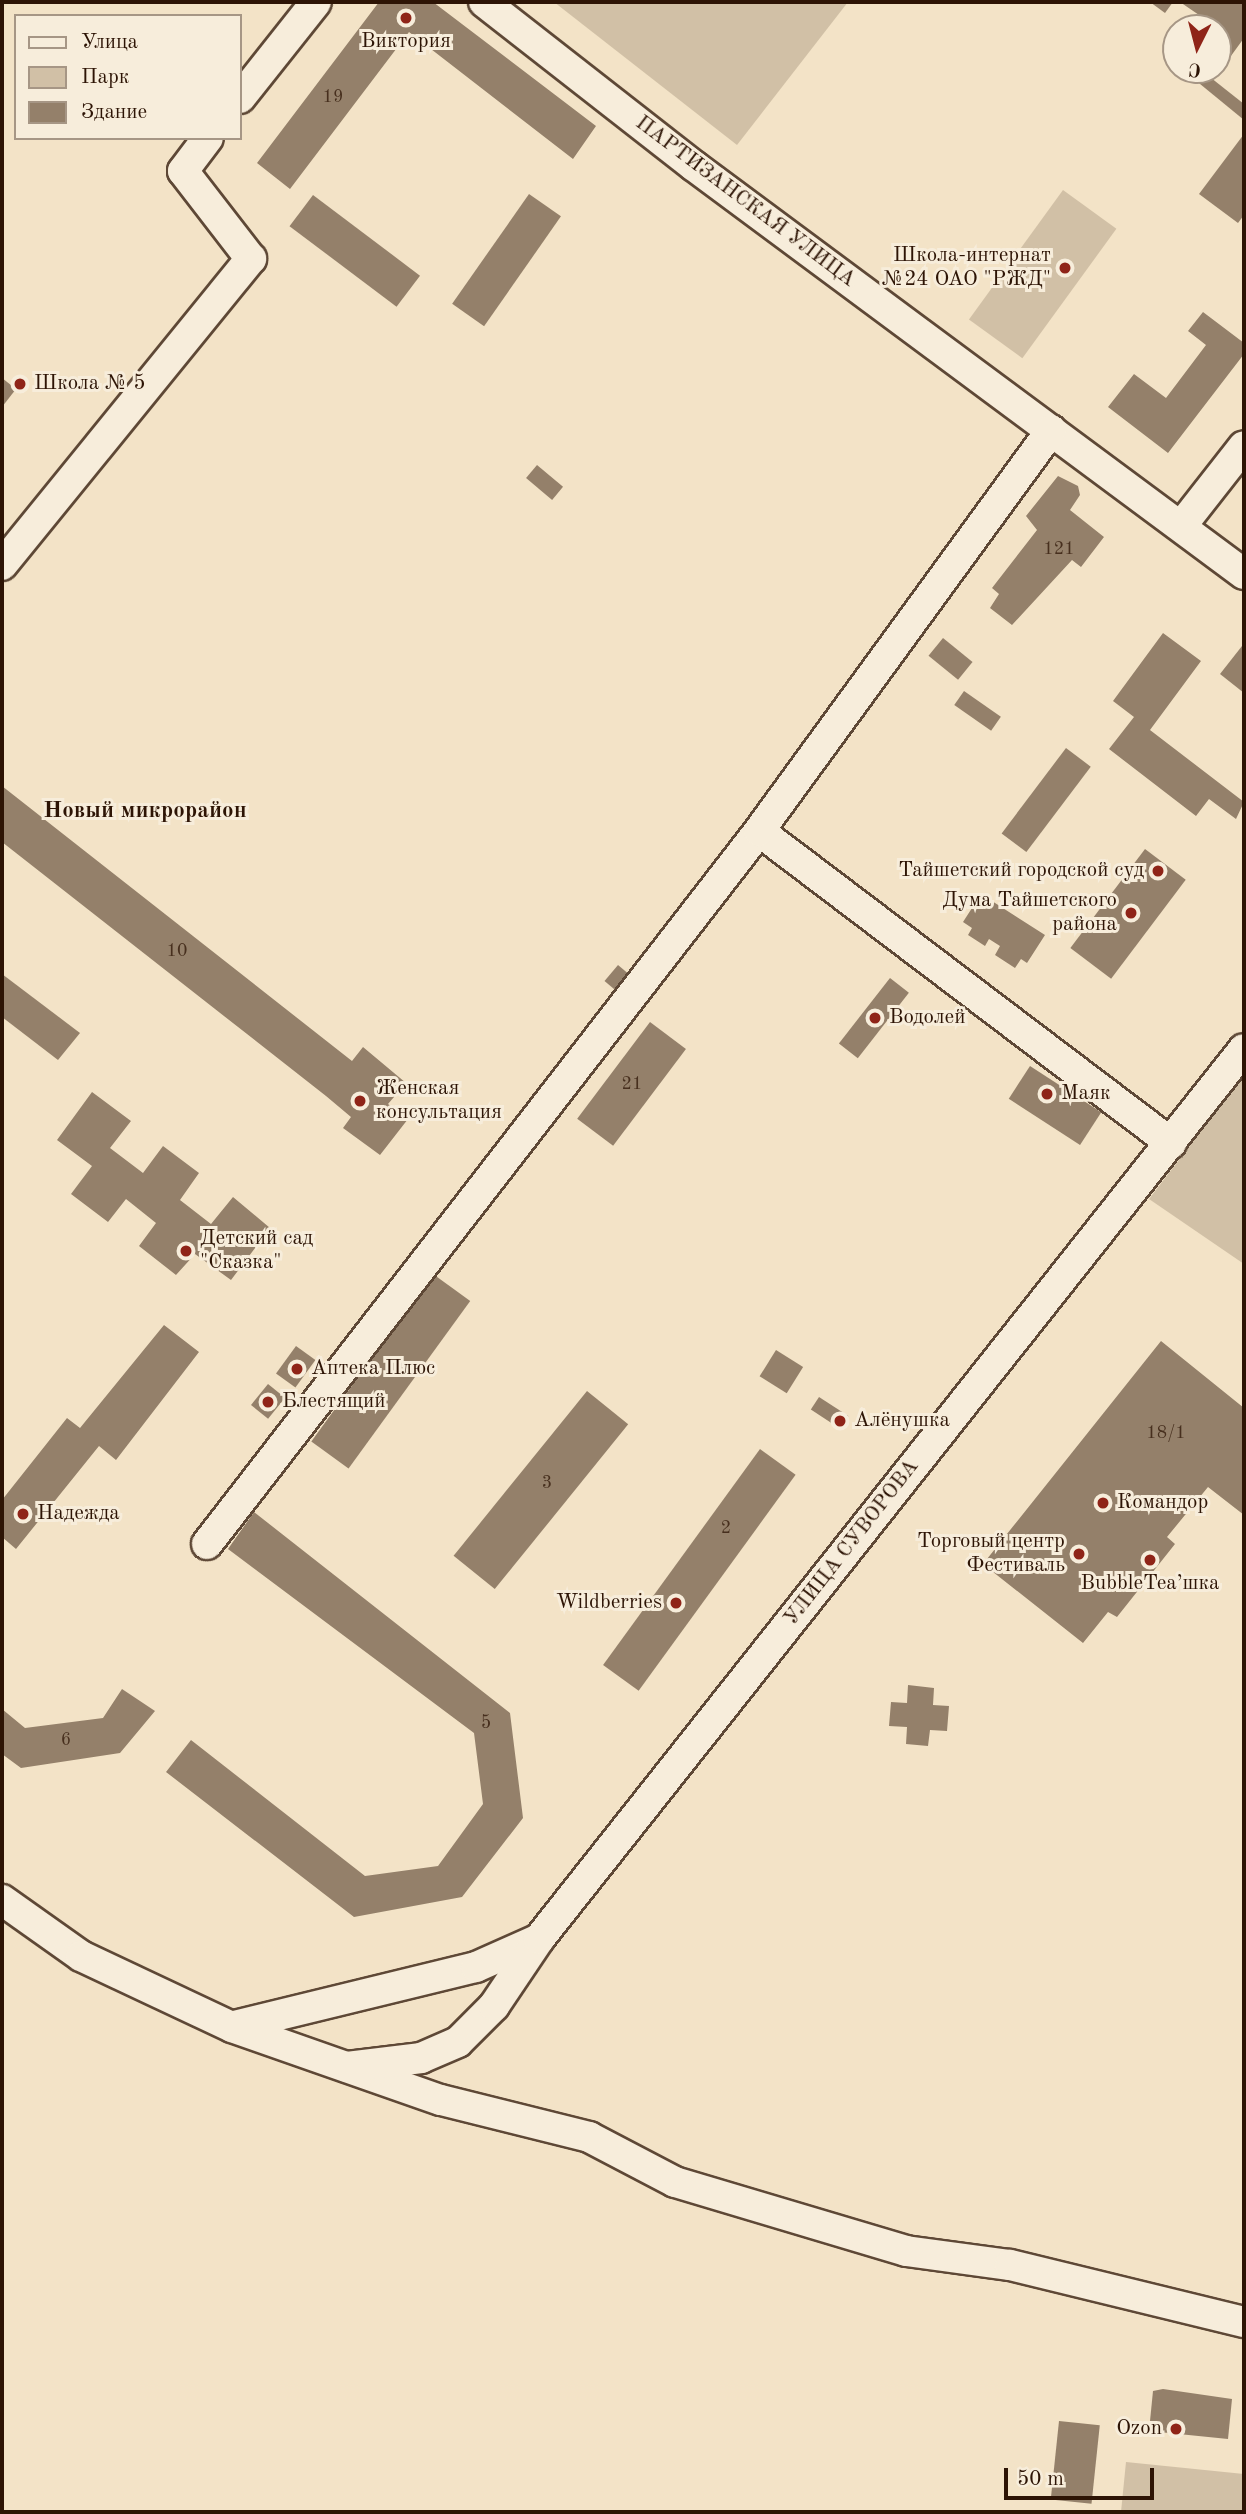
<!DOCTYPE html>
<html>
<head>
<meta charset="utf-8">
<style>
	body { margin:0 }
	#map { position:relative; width:1246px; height:2514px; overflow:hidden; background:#f3e3c7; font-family:"Old Standard TT",serif }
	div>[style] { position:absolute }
	.green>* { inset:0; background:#d1c0a6; transform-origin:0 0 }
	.building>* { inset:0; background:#94806a; transform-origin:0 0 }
	.roads { filter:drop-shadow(2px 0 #5e4836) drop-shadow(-2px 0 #5e4836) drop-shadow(0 2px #5e4836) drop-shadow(0 -2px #5e4836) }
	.minor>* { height:30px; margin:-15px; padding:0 15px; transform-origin:15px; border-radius:15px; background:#f7eddb }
	.dots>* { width:19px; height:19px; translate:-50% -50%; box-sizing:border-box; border:4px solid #f7eddb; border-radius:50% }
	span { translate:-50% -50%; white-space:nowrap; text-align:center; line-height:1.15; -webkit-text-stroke:6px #f7eddb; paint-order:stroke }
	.number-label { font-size:18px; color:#472f1e }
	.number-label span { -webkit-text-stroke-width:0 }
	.poi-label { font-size:21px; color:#2d1405 }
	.right { translate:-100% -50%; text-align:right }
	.left { translate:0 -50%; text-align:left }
	.street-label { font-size:21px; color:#2d1405 }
	.neighbourhood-label { font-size:23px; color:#2d1405; font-weight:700 }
	.frame { position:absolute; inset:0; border:4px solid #2d1405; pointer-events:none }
	.legend { position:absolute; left:14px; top:14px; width:228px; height:126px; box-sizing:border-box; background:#f7eddb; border:2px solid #a69685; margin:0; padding:9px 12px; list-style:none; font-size:21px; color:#2d1405 }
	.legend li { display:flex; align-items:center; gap:14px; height:35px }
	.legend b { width:35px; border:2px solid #a69685 }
	.north { position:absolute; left:1162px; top:14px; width:70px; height:70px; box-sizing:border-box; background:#f7eddb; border:2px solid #a69685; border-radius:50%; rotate:186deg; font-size:19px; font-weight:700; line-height:28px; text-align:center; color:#2d1405 }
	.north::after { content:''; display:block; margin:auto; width:24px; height:32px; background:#8f2418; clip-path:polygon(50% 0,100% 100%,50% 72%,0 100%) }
	.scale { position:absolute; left:1004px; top:2468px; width:150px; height:32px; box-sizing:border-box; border:4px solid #2d1405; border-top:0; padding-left:9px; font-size:21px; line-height:24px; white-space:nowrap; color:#2d1405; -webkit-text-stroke:5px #f7eddb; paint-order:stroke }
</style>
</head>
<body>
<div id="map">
	<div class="green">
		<div style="clip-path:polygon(554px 2px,848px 2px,737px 145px)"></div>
		<div style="left:1063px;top:190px;width:66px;height:160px;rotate:36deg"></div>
		<div style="clip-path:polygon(1244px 1075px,1244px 1264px,1149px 1199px)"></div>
		<div style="clip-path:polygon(1126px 2462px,1244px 2474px,1244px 2512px,1121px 2512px)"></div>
	</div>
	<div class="building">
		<div style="clip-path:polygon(379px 2px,433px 2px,596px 126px,573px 159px,409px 32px,290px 189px,257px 163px)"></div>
		<div style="clip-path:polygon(1150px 2px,1173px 2px,1165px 13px)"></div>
		<div style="clip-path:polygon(1180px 2px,1244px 2px,1244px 38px,1228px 60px,1218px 52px,1218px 28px)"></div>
		<div style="clip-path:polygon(1183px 70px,1201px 70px,1244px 104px,1244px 120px)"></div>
		<div style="clip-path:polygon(1244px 134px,1244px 215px,1238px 223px,1199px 194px)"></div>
		<div style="left:529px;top:194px;width:39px;height:134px;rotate:35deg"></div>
		<div style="left:313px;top:195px;width:134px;height:39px;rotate:37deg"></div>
		<div style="clip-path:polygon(1203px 312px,1244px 343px,1244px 354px,1168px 453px,1108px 407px,1134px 374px,1166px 398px,1206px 345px,1188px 331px)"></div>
		<div style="clip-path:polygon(2px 378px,16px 389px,2px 407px)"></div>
		<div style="left:537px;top:465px;width:34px;height:17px;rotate:40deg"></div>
		<div style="clip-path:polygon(1058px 476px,1078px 486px,1080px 495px,1070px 510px,1104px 537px,1081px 567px,1072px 560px,1012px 625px,990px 608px,999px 594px,992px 588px,1037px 530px,1026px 516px)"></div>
		<div style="clip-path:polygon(1163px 633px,1201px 661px,1150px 730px,1244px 802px,1236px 819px,1209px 799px,1196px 816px,1109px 749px,1134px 717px,1113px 701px)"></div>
		<div style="left:943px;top:638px;width:38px;height:23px;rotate:39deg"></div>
		<div style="clip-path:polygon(1242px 646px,1244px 648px,1244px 693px,1220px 674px)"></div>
		<div style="left:964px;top:691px;width:45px;height:17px;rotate:35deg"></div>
		<div style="left:1066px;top:748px;width:31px;height:107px;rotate:37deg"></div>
		<div style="clip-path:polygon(2px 786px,352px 1061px,363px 1047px,406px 1083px,388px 1104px,408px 1119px,380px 1155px,343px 1128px,351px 1117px,326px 1096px,2px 842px)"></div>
		<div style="left:1145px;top:849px;width:51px;height:124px;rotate:37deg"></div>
		<div style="clip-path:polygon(981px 894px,1045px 935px,1027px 963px,1021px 959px,1015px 968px,995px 955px,1000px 946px,989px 939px,985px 946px,968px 935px,972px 928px,963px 922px)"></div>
		<div style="left:618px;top:965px;width:17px;height:21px;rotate:40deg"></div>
		<div style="clip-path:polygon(2px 974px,80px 1033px,58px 1060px,2px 1017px)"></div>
		<div style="left:890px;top:978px;width:24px;height:83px;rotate:38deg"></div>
		<div style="left:650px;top:1022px;width:45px;height:121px;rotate:37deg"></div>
		<div style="left:1030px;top:1066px;width:85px;height:39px;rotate:33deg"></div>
		<div style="clip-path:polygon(92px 1092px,131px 1121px,110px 1148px,143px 1173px,163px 1146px,199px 1173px,180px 1200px,211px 1224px,233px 1197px,270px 1228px,231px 1280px,195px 1254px,176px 1275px,139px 1246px,156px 1223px,126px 1199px,108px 1222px,71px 1194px,92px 1166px,57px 1140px)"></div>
		<div style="left:433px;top:1274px;width:46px;height:207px;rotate:36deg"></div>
		<div style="clip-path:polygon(164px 1325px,199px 1352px,116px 1460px,99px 1446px,16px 1549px,2px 1537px,2px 1500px,67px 1418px,80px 1428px)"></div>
		<div style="clip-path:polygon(1161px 1341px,1244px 1408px,1244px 1515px,1208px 1487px,1167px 1537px,1175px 1544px,1117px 1617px,1108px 1612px,1083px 1643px,983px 1564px)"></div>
		<div style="left:296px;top:1346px;width:24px;height:34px;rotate:36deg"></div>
		<div style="left:776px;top:1350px;width:32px;height:31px;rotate:32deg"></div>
		<div style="left:268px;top:1384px;width:22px;height:27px;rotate:39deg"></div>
		<div style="left:587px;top:1391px;width:53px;height:212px;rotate:39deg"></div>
		<div style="left:819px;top:1397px;width:35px;height:15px;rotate:33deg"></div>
		<div style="left:760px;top:1449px;width:44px;height:267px;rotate:36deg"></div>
		<div style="clip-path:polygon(254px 1512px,510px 1713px,523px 1818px,462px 1897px,354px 1917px,166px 1772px,191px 1740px,365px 1876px,438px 1866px,483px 1804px,474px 1733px,228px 1549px)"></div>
		<div style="clip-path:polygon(908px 1685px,934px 1688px,933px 1705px,949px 1706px,947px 1731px,930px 1730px,928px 1746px,906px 1744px,907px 1727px,889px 1726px,891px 1702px,907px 1703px)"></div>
		<div style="clip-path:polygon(122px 1689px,155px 1711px,120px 1753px,21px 1768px,2px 1754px,2px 1709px,25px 1728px,103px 1718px)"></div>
		<div style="clip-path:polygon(1163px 2389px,1232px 2399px,1228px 2439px,1149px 2431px,1153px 2391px)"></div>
		<div style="left:1059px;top:2421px;width:41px;height:79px;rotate:6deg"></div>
	</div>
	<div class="roads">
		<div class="minor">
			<div style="left:484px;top:2px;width:266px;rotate:38deg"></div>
			<div style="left:694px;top:166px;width:685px;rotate:36.57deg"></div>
			<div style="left:240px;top:98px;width:122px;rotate:-51.6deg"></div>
			<div style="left:1182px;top:525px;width:100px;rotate:-51.9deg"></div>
			<div style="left:2px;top:565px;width:395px;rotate:-50.9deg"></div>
			<div style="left:251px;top:259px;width:111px;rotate:-127.7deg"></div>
			<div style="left:183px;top:171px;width:41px;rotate:-52.9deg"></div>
			<div style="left:759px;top:831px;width:517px;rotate:37.14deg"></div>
			<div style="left:207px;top:1544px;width:902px;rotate:-52.25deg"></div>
			<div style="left:759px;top:831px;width:496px;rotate:-53.9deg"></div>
			<div style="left:2px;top:1900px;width:97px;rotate:35.3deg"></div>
			<div style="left:81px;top:1956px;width:167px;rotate:25.2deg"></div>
			<div style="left:232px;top:2027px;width:221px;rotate:19.3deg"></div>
			<div style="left:441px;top:2100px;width:153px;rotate:14deg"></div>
			<div style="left:589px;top:2137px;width:97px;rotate:27.6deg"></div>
			<div style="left:675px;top:2182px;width:241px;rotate:16.6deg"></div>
			<div style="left:906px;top:2251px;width:105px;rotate:7.7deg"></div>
			<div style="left:1010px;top:2265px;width:241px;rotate:13.7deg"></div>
			<div style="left:234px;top:2026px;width:249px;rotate:-13.7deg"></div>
			<div style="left:476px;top:1967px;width:69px;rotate:-24deg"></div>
			<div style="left:347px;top:2067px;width:75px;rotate:-6.9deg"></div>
			<div style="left:421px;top:2058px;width:40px;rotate:-23.4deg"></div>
			<div style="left:458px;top:2042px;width:51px;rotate:-45deg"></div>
			<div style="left:494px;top:2006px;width:81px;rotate:-56.1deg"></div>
			<div style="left:539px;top:1939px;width:1135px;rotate:-51.62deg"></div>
		</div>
	</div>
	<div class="dots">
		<div style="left:406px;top:18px;background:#8f2418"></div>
		<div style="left:1065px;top:268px;background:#8f2418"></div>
		<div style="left:20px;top:384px;background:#8f2418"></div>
		<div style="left:1158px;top:871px;background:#8f2418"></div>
		<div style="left:1131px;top:913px;background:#8f2418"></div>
		<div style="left:875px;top:1018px;background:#8f2418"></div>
		<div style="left:1047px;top:1094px;background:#8f2418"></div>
		<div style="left:360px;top:1101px;background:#8f2418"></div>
		<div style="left:186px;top:1251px;background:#8f2418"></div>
		<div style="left:297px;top:1369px;background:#8f2418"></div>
		<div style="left:268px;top:1402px;background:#8f2418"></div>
		<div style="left:840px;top:1421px;background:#8f2418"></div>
		<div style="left:1103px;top:1503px;background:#8f2418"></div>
		<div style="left:23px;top:1514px;background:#8f2418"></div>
		<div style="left:1079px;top:1554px;background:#8f2418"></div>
		<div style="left:1150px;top:1560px;background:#8f2418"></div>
		<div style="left:676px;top:1603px;background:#8f2418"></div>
		<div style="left:1176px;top:2429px;background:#8f2418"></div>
	</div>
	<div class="number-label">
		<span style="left:333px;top:97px">19</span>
		<span style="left:1059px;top:549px">121</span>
		<span style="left:177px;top:951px">10</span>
		<span style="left:632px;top:1084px">21</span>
		<span style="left:1166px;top:1433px">18/1</span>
		<span style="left:547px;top:1483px">3</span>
		<span style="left:726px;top:1528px">2</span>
		<span style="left:486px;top:1723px">5</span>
		<span style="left:66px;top:1740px">6</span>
	</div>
	<div class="poi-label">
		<span style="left:406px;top:42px">Виктория</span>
		<span class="right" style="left:1051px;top:268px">Школа-интернат<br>№24 ОАО "РЖД"</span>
		<span class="left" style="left:34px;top:384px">Школа № 5</span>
		<span class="right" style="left:1144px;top:871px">Тайшетский городской суд</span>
		<span class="right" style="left:1117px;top:913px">Дума Тайшетского<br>района</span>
		<span class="left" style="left:889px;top:1018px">Водолей</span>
		<span class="left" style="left:376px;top:1101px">Женская<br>консультация</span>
		<span class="left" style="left:1061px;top:1094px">Маяк</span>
		<span class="left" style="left:200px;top:1251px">Детский сад<br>"Сказка"</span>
		<span class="left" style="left:311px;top:1369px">Аптека Плюс</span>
		<span class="left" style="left:282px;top:1402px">Блестящий</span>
		<span class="left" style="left:854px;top:1421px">Алёнушка</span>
		<span class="left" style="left:1117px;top:1503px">Командор</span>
		<span class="left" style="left:37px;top:1514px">Надежда</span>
		<span class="right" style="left:1065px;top:1554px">Торговый центр<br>Фестиваль</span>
		<span style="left:1150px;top:1584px">BubbleTea’шка</span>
		<span class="right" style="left:662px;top:1603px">Wildberries</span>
		<span class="right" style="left:1162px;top:2429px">Ozon</span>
	</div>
	<div class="street-label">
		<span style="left:745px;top:202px;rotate:37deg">ПАРТИЗАНСКАЯ УЛИЦА</span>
		<span style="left:852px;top:1543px;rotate:-52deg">УЛИЦА СУВОРОВА</span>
	</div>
	<div class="neighbourhood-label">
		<span style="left:145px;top:811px">Новый микрорайон</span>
	</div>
	<div class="frame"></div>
	<ul class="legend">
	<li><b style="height:9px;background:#f7eddb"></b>Улица</li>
	<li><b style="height:19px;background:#d1c0a6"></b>Парк</li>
	<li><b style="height:19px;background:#94806a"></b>Здание</li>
	</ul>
	<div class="north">С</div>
	<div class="scale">50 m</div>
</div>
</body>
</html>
